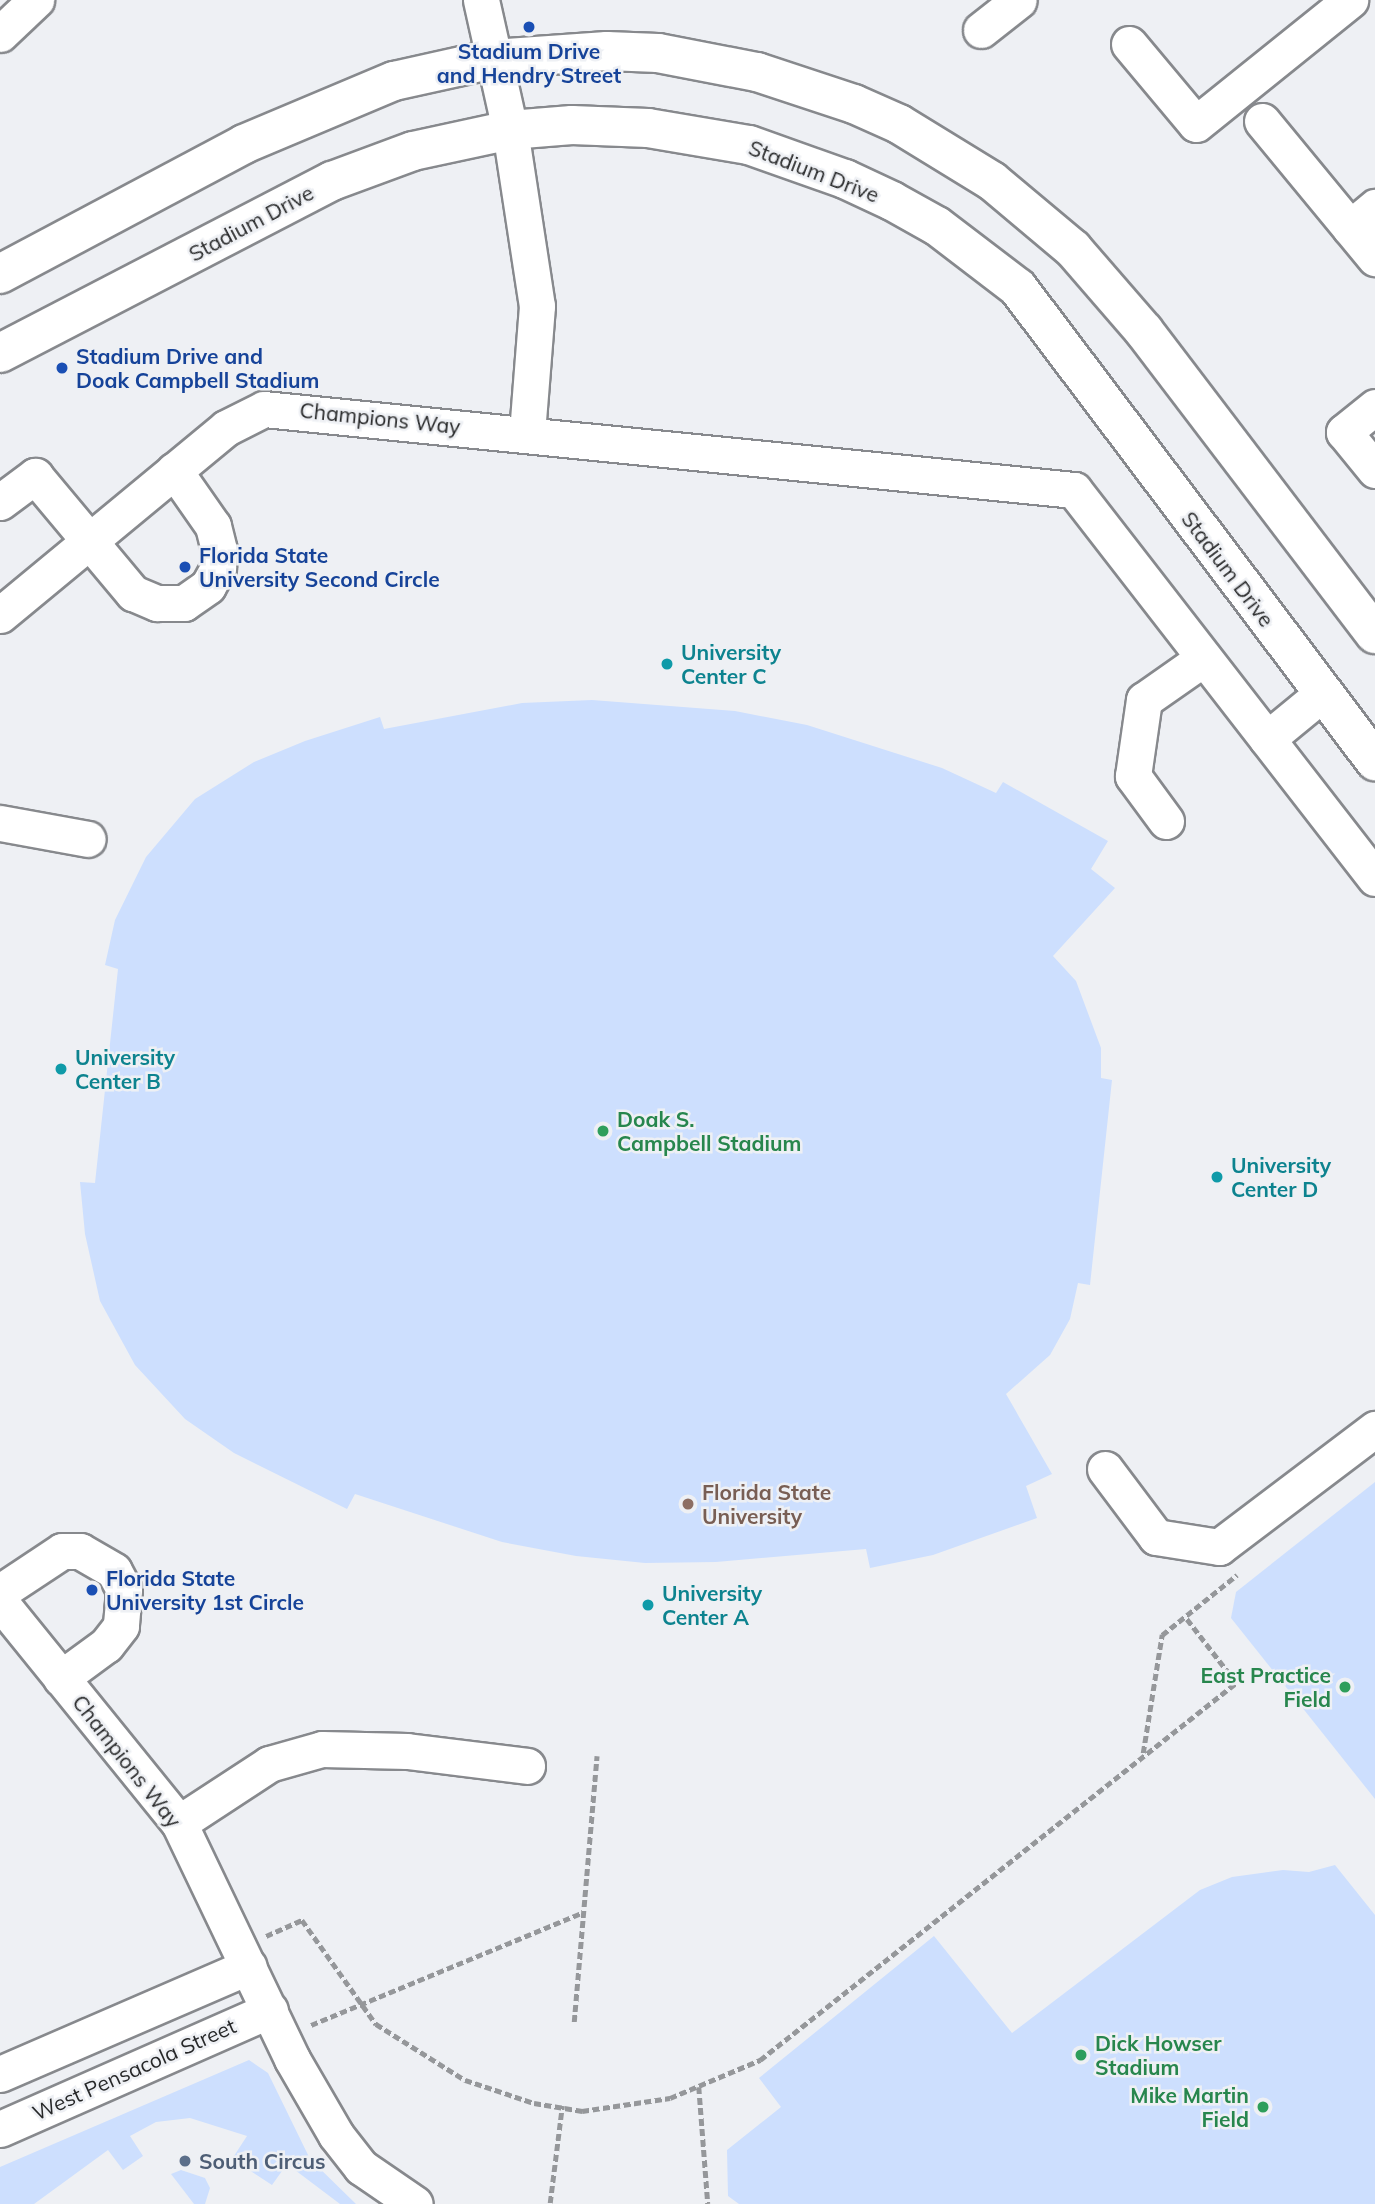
<!DOCTYPE html>
<html>
<head>
<meta charset="utf-8">
<style>
	body { margin:0 }
	#map { position:relative; width:1375px; height:2204px; overflow:hidden; background:#eef0f4; font-family:Mulish,sans-serif }
	div>[style] { position:absolute }
	.green>* { inset:0; background:#cddffe }
	.path>* { height:4.5px; margin-top:-2.25px; transform-origin:0; background:repeating-linear-gradient(90deg,#95979a 0 7px,transparent 0 10.5px) }
	.roads { filter:drop-shadow(2px 0 #87898d) drop-shadow(-2px 0 #87898d) drop-shadow(0 2px #87898d) drop-shadow(0 -2px #87898d) }
	.minor>* { height:35px; margin:-17.5px; padding:0 17.5px; transform-origin:17.5px; border-radius:17.5px; background:#fff }
	.major>* { height:38px; margin:-19px; padding:0 19px; transform-origin:19px; border-radius:19px; background:#fff }
	.dots>* { width:19px; height:19px; translate:-50% -50%; box-sizing:border-box; border:4px solid #eef0f4; border-radius:50% }
	span { translate:-50% -50%; white-space:nowrap; text-align:center; line-height:1.15; -webkit-text-stroke:5px #eef0f4; paint-order:stroke }
	.transit-label { font-size:21px; color:#164399; font-weight:700 }
	.left { translate:0 -50%; text-align:left }
	.street-label { font-size:21px; color:#262728 }
	.culture-label { font-size:21px; color:#0d838f; font-weight:700 }
	.leisure-label { font-size:21px; color:#27864d; font-weight:700 }
	.right { translate:-100% -50%; text-align:right }
	.education-label { font-size:21px; color:#785e54; font-weight:700 }
	.service-label { font-size:21px; color:#4e5e75; font-weight:700 }
</style>
</head>
<body>
<div id="map">
	<div class="green">
		<div style="clip-path:polygon(592px 700px,735px 711px,807px 725px,942px 768px,996px 793px,1003px 782px,1108px 841px,1091px 869px,1115px 888px,1053px 956px,1076px 981px,1101px 1048px,1101px 1078px,1112px 1080px,1090px 1285px,1078px 1283px,1070px 1319px,1050px 1355px,1006px 1394px,1052px 1474px,1026px 1486px,1037px 1518px,933px 1555px,870px 1568px,866px 1549px,716px 1562px,645px 1563px,576px 1556px,502px 1542px,355px 1494px,347px 1509px,234px 1453px,185px 1419px,135px 1365px,100px 1301px,85px 1234px,80px 1182px,95px 1183px,118px 969px,105px 965px,115px 920px,146px 857px,195px 799px,254px 762px,305px 741px,380px 717px,384px 729px,522px 703px)"></div>
		<div style="clip-path:polygon(1375px 1482px,1375px 1799px,1231px 1618px,1236px 1592px)"></div>
		<div style="clip-path:polygon(1335px 1865px,1375px 1915px,1375px 2204px,739px 2204px,728px 2196px,727px 2150px,781px 2107px,759px 2078px,934px 1936px,1012px 2033px,1200px 1890px,1232px 1877px,1283px 1870px,1309px 1872px)"></div>
		<div style="clip-path:polygon(249px 2060px,268px 2073px,310px 2159px,356px 2204px,340px 2204px,287px 2164px,272px 2185px,232px 2159px,247px 2136px,190px 2118px,156px 2122px,130px 2136px,143px 2156px,123px 2170px,108px 2150px,34px 2204px,0 2204px,0 2167px)"></div>
		<div style="clip-path:polygon(181px 2170px,205px 2178px,210px 2188px,205px 2204px,194px 2204px,171px 2174px)"></div>
	</div>
	<div class="path">
		<div style="left:1143px;top:1753px;width:120px;rotate:-80.9deg"></div>
		<div style="left:1162px;top:1635px;width:96px;rotate:-38.7deg"></div>
		<div style="left:266px;top:1936px;width:39px;rotate:-24deg"></div>
		<div style="left:302px;top:1920px;width:128px;rotate:54.6deg"></div>
		<div style="left:376px;top:2024px;width:105px;rotate:32.2deg"></div>
		<div style="left:465px;top:2080px;width:73px;rotate:18.4deg"></div>
		<div style="left:534px;top:2103px;width:49px;rotate:9.5deg"></div>
		<div style="left:582px;top:2111px;width:89px;rotate:-8.4deg"></div>
		<div style="left:670px;top:2098px;width:98px;rotate:-22.9deg"></div>
		<div style="left:760px;top:2060px;width:607px;rotate:-38.38deg"></div>
		<div style="left:1236px;top:1683px;width:83px;rotate:-127.7deg"></div>
		<div style="left:574px;top:2022px;width:267px;rotate:-85.1deg"></div>
		<div style="left:311px;top:2025px;width:292px;rotate:-22.5deg"></div>
		<div style="left:699px;top:2087px;width:117px;rotate:85.6deg"></div>
		<div style="left:550px;top:2203px;width:98px;rotate:-82.9deg"></div>
	</div>
	<div class="roads">
		<div class="minor">
			<div style="left:481px;top:0;width:133px;rotate:77.4deg"></div>
			<div style="left:510px;top:130px;width:178px;rotate:81.3deg"></div>
			<div style="left:537px;top:306px;width:127px;rotate:94.5deg"></div>
			<div style="left:981px;top:30px;width:48px;rotate:-38.3deg"></div>
			<div style="left:0;top:34px;width:50px;rotate:-43.4deg"></div>
			<div style="left:1129px;top:44px;width:104px;rotate:50.1deg"></div>
			<div style="left:1196px;top:124px;width:198px;rotate:-38.8deg"></div>
			<div style="left:1262px;top:121px;width:178px;rotate:50.5deg"></div>
			<div style="left:1350px;top:228px;width:33px;rotate:-40deg"></div>
			<div style="left:1375px;top:407px;width:40px;rotate:141deg"></div>
			<div style="left:1344px;top:432px;width:49px;rotate:50.8deg"></div>
			<div style="left:0;top:502px;width:44px;rotate:-36.6deg"></div>
			<div style="left:35px;top:476px;width:153px;rotate:50.1deg"></div>
			<div style="left:133px;top:593px;width:26px;rotate:23deg"></div>
			<div style="left:157px;top:603px;width:27px"></div>
			<div style="left:184px;top:603px;width:29px;rotate:-35deg"></div>
			<div style="left:208px;top:586px;width:21px;rotate:-61deg"></div>
			<div style="left:218px;top:568px;width:18px;rotate:-87deg"></div>
			<div style="left:219px;top:550px;width:25px;rotate:-104deg"></div>
			<div style="left:213px;top:526px;width:68px;rotate:-124.9deg"></div>
			<div style="left:0;top:615px;width:293px;rotate:-39.6deg"></div>
			<div style="left:226px;top:428px;width:42px;rotate:-26.6deg"></div>
			<div style="left:264px;top:409px;width:814px;rotate:5.71deg"></div>
			<div style="left:1074px;top:490px;width:491px;rotate:52.2deg"></div>
			<div style="left:1267px;top:739px;width:72px;rotate:-39.4deg"></div>
			<div style="left:1166px;top:821px;width:56px;rotate:-126.3deg"></div>
			<div style="left:1133px;top:776px;width:77px;rotate:-81.8deg"></div>
			<div style="left:1144px;top:700px;width:73px;rotate:-35deg"></div>
			<div style="left:0;top:823px;width:89px;rotate:10.3deg"></div>
			<div style="left:1105px;top:1469px;width:85px;rotate:53.1deg"></div>
			<div style="left:1156px;top:1537px;width:64px;rotate:9deg"></div>
			<div style="left:1219px;top:1547px;width:196px;rotate:-37.1deg"></div>
			<div style="left:0;top:1592px;width:74px;rotate:-33.5deg"></div>
			<div style="left:62px;top:1551px;width:18px"></div>
			<div style="left:80px;top:1551px;width:39px;rotate:30deg"></div>
			<div style="left:114px;top:1571px;width:21px;rotate:62deg"></div>
			<div style="left:124px;top:1590px;width:36px;rotate:95deg"></div>
			<div style="left:121px;top:1626px;width:24px;rotate:128deg"></div>
			<div style="left:106px;top:1645px;width:56px;rotate:143.7deg"></div>
			<div style="left:0;top:1602px;width:284px;rotate:51deg"></div>
			<div style="left:179px;top:1823px;width:262px;rotate:64.4deg"></div>
			<div style="left:292px;top:2059px;width:88px;rotate:59.9deg"></div>
			<div style="left:336px;top:2135px;width:41px;rotate:52deg"></div>
			<div style="left:361px;top:2167px;width:65px;rotate:34.4deg"></div>
			<div style="left:179px;top:1823px;width:108px;rotate:-33.2deg"></div>
			<div style="left:269px;top:1764px;width:55px;rotate:-15.8deg"></div>
			<div style="left:322px;top:1749px;width:85px;rotate:1.3deg"></div>
			<div style="left:407px;top:1751px;width:121px;rotate:7.1deg"></div>
			<div style="left:0;top:2074px;width:271px;rotate:-23.4deg"></div>
			<div style="left:0;top:2129px;width:295px;rotate:-23.8deg"></div>
		</div>
		<div class="major">
			<div style="left:0;top:274px;width:276px;rotate:-28deg"></div>
			<div style="left:244px;top:144px;width:163px;rotate:-22.8deg"></div>
			<div style="left:394px;top:81px;width:101px;rotate:-12.5deg"></div>
			<div style="left:493px;top:59px;width:114px;rotate:-4deg"></div>
			<div style="left:607px;top:51px;width:51px;rotate:2.2deg"></div>
			<div style="left:658px;top:53px;width:101px;rotate:10.9deg"></div>
			<div style="left:757px;top:72px;width:102px;rotate:18.3deg"></div>
			<div style="left:854px;top:104px;width:49px;rotate:24deg"></div>
			<div style="left:899px;top:124px;width:109px;rotate:31.5deg"></div>
			<div style="left:992px;top:181px;width:106px;rotate:40deg"></div>
			<div style="left:1073px;top:249px;width:108px;rotate:49.1deg"></div>
			<div style="left:1144px;top:331px;width:381px;rotate:52.7deg"></div>
			<div style="left:0;top:353px;width:374px;rotate:-27.4deg"></div>
			<div style="left:332px;top:181px;width:86px;rotate:-20.3deg"></div>
			<div style="left:413px;top:151px;width:99px;rotate:-12.2deg"></div>
			<div style="left:510px;top:130px;width:62px;rotate:-4.6deg"></div>
			<div style="left:572px;top:125px;width:76px;rotate:2.3deg"></div>
			<div style="left:648px;top:128px;width:102px;rotate:9.6deg"></div>
			<div style="left:749px;top:145px;width:102px;rotate:19.5deg"></div>
			<div style="left:845px;top:179px;width:52px;rotate:25.1deg"></div>
			<div style="left:892px;top:201px;width:51px;rotate:29.1deg"></div>
			<div style="left:937px;top:226px;width:102px;rotate:37.4deg"></div>
			<div style="left:1018px;top:288px;width:593px;rotate:52.96deg"></div>
		</div>
	</div>
	<div class="dots">
		<div style="left:529px;top:27px;background:#1a4fb4"></div>
		<div style="left:62px;top:368px;background:#1a4fb4"></div>
		<div style="left:185px;top:567px;background:#1a4fb4"></div>
		<div style="left:667px;top:664px;background:#0f9aa8"></div>
		<div style="left:61px;top:1069px;background:#0f9aa8"></div>
		<div style="left:603px;top:1131px;background:#2e9e5b"></div>
		<div style="left:1217px;top:1177px;background:#0f9aa8"></div>
		<div style="left:688px;top:1504px;background:#8d6e63"></div>
		<div style="left:92px;top:1590px;background:#1a4fb4"></div>
		<div style="left:648px;top:1605px;background:#0f9aa8"></div>
		<div style="left:1345px;top:1687px;background:#2e9e5b"></div>
		<div style="left:1081px;top:2055px;background:#2e9e5b"></div>
		<div style="left:1263px;top:2107px;background:#2e9e5b"></div>
		<div style="left:185px;top:2161px;background:#5c6f8a"></div>
	</div>
	<div class="transit-label">
		<span style="left:529px;top:63px">Stadium Drive<br>and Hendry Street</span>
		<span class="left" style="left:76px;top:368px">Stadium Drive and<br>Doak Campbell Stadium</span>
		<span class="left" style="left:199px;top:567px">Florida State<br>University Second Circle</span>
		<span class="left" style="left:106px;top:1590px">Florida State<br>University 1st Circle</span>
	</div>
	<div class="street-label">
		<span style="left:814px;top:171px;rotate:21deg">Stadium Drive</span>
		<span style="left:251px;top:223px;rotate:-28deg">Stadium Drive</span>
		<span style="left:380px;top:418px;rotate:6deg">Champions Way</span>
		<span style="left:1228px;top:569px;rotate:53deg">Stadium Drive</span>
		<span style="left:127px;top:1761px;rotate:52deg">Champions Way</span>
		<span style="left:134px;top:2069px;rotate:-24deg">West Pensacola Street</span>
	</div>
	<div class="culture-label">
		<span class="left" style="left:681px;top:664px">University<br>Center C</span>
		<span class="left" style="left:75px;top:1069px">University<br>Center B</span>
		<span class="left" style="left:1231px;top:1177px">University<br>Center D</span>
		<span class="left" style="left:662px;top:1605px">University<br>Center A</span>
	</div>
	<div class="leisure-label">
		<span class="left" style="left:617px;top:1131px">Doak S.<br>Campbell Stadium</span>
		<span class="right" style="left:1331px;top:1687px">East Practice<br>Field</span>
		<span class="left" style="left:1095px;top:2055px">Dick Howser<br>Stadium</span>
		<span class="right" style="left:1249px;top:2107px">Mike Martin<br>Field</span>
	</div>
	<div class="education-label">
		<span class="left" style="left:702px;top:1504px">Florida State<br>University</span>
	</div>
	<div class="service-label">
		<span class="left" style="left:199px;top:2161px">South Circus</span>
	</div>
</div>
</body>
</html>
